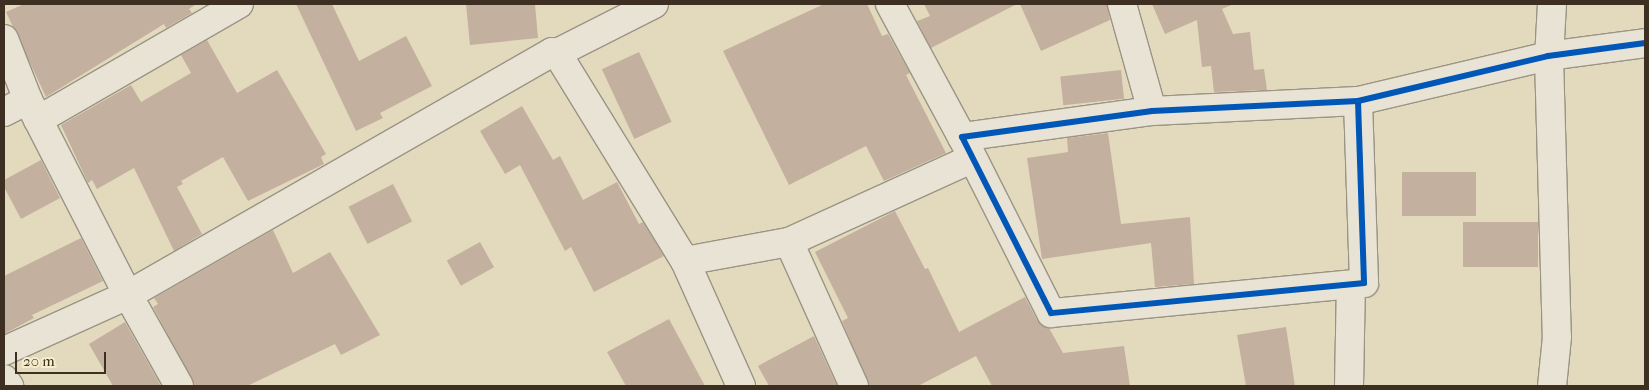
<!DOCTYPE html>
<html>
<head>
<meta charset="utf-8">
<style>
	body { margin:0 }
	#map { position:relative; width:1649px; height:390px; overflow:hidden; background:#e3dabe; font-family:"IM FELL French Canon",serif }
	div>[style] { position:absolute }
	.building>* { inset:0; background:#c3b09f; transform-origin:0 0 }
	.roads { filter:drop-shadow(1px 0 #9a9483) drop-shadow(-1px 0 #9a9483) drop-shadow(0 1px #9a9483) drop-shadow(0 -1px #9a9483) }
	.minor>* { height:28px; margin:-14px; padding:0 14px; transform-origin:14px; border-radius:14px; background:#e8e3d5 }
	.cycleway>* { height:6px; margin:-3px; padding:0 3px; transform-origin:3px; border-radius:3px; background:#0057b8 }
	span { translate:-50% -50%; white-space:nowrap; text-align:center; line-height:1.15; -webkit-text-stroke:4px #f7eccb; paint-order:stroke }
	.frame { position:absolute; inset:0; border:5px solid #3e2f23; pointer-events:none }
	.scale { position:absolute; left:15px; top:352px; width:91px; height:22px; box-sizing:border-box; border:2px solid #3e2f23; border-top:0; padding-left:6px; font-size:15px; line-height:18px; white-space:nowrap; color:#3e2f23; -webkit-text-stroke:4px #f7eccb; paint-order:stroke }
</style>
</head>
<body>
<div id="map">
	<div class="building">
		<div style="clip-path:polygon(24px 4px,196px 4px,189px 9px,192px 13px,166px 28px,164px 24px,46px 97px,6px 12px)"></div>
		<div style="clip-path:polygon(296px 4px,332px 4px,359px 61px,406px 36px,432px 86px,380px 113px,383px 118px,356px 131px)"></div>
		<div style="clip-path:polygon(466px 4px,535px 4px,538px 38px,470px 45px)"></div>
		<div style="clip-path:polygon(824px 4px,867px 4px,882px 36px,888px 34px,910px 73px,906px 75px,946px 153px,884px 181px,866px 146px,789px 185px,723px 51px)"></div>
		<div style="clip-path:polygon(924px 4px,1017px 4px,931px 48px,917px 21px,930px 16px)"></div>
		<div style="clip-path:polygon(1020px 4px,1107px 4px,1110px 20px,1041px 51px)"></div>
		<div style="clip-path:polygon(1152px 4px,1234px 4px,1222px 9px,1233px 34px,1250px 32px,1254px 70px,1264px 69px,1267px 90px,1214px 92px,1211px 66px,1202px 67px,1197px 20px,1165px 34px)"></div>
		<div style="clip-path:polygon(207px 40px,237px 93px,277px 70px,326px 154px,321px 157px,324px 164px,248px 201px,223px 157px,181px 181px,183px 184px,177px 187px,202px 234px,174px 251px,134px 168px,97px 189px,92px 180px,88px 183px,61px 125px,131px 85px,141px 102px,191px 73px,181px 55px)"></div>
		<div style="left:639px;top:52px;width:77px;height:41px;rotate:65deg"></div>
		<div style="left:1121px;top:70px;width:29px;height:61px;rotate:84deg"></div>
		<div style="clip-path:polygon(522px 106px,553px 160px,560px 156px,583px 200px,617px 182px,639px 224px,643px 222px,664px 256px,594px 292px,571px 247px,565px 251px,520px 165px,505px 174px,480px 131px)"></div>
		<div style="clip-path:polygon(1108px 133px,1121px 224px,1190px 217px,1194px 284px,1155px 287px,1151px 243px,1042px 259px,1027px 158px,1068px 152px,1067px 138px)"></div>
		<div style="clip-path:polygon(41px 160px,60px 198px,21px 219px,4px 187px,4px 180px)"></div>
		<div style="left:1402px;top:172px;width:74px;height:44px"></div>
		<div style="left:393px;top:184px;width:42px;height:50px;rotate:63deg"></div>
		<div style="clip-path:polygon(895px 211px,925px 269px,928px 268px,959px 332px,1025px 297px,1037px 320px,1049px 328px,1063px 353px,1124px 346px,1130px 386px,992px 386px,976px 356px,918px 386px,869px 386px,842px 321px,848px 318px,815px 252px)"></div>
		<div style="left:1463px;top:222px;width:75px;height:45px"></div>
		<div style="clip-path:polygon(273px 230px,293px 273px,330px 252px,380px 335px,341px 355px,335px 344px,247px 386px,195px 386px,153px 307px,158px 304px,154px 298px)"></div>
		<div style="clip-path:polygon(81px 238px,103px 281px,32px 315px,34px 318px,4px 334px,4px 276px)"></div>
		<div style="left:480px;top:242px;width:29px;height:38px;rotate:61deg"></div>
		<div style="clip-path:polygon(669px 319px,705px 386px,626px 386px,607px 352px)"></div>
		<div style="clip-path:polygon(125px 322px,161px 386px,113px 386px,89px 344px)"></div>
		<div style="clip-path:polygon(1286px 327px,1295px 386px,1246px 386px,1237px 335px)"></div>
		<div style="clip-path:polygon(814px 336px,837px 386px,769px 386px,758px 366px)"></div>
	</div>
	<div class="roads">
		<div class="minor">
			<div style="left:654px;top:4px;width:109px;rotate:153.2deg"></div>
			<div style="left:557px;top:53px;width:244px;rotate:58.4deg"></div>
			<div style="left:890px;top:4px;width:151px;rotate:61.6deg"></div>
			<div style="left:1122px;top:4px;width:111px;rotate:74.3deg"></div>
			<div style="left:1552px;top:4px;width:53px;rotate:93.2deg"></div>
			<div style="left:1549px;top:57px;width:280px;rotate:88.4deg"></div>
			<div style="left:1557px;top:337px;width:49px;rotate:95.8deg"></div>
			<div style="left:4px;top:39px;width:66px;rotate:68.5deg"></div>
			<div style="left:1358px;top:101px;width:182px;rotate:88.1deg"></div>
			<div style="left:1364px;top:283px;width:314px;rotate:174.5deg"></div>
			<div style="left:1051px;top:313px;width:197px;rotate:-116.8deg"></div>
			<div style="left:962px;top:137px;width:192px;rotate:-7.8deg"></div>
			<div style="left:1152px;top:111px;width:206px;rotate:-2.8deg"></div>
			<div style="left:1358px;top:101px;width:195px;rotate:-13.3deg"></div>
			<div style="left:1548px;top:56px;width:98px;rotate:-7.6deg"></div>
			<div style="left:4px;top:112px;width:27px;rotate:-27deg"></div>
			<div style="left:28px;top:100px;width:219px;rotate:62.9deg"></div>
			<div style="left:128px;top:295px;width:104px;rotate:60.7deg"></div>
			<div style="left:38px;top:120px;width:232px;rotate:-30deg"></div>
			<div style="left:789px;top:242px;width:158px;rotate:65.7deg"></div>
			<div style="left:4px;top:351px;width:136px;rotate:-24.3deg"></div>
			<div style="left:128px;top:295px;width:489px;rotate:-29.8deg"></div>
			<div style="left:552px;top:52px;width:5px;rotate:11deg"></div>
			<div style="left:4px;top:379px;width:9px;rotate:54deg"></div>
			<div style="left:741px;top:386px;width:137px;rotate:-114.1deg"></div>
			<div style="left:685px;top:261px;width:106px;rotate:-10.4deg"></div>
			<div style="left:789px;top:242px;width:200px;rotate:-24.5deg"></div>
			<div style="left:1349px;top:386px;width:101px;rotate:-88.9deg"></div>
		</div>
	</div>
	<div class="cycleway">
		<div style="left:1358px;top:101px;width:182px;rotate:88.1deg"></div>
		<div style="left:1364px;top:283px;width:314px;rotate:174.5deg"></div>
		<div style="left:1051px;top:313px;width:197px;rotate:-116.8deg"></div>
		<div style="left:962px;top:137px;width:192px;rotate:-7.8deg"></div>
		<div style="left:1152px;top:111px;width:206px;rotate:-2.8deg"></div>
		<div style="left:1358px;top:101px;width:195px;rotate:-13.3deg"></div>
		<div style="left:1548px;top:56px;width:98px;rotate:-7.6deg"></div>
	</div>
	<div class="frame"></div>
	<div class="scale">20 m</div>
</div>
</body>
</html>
